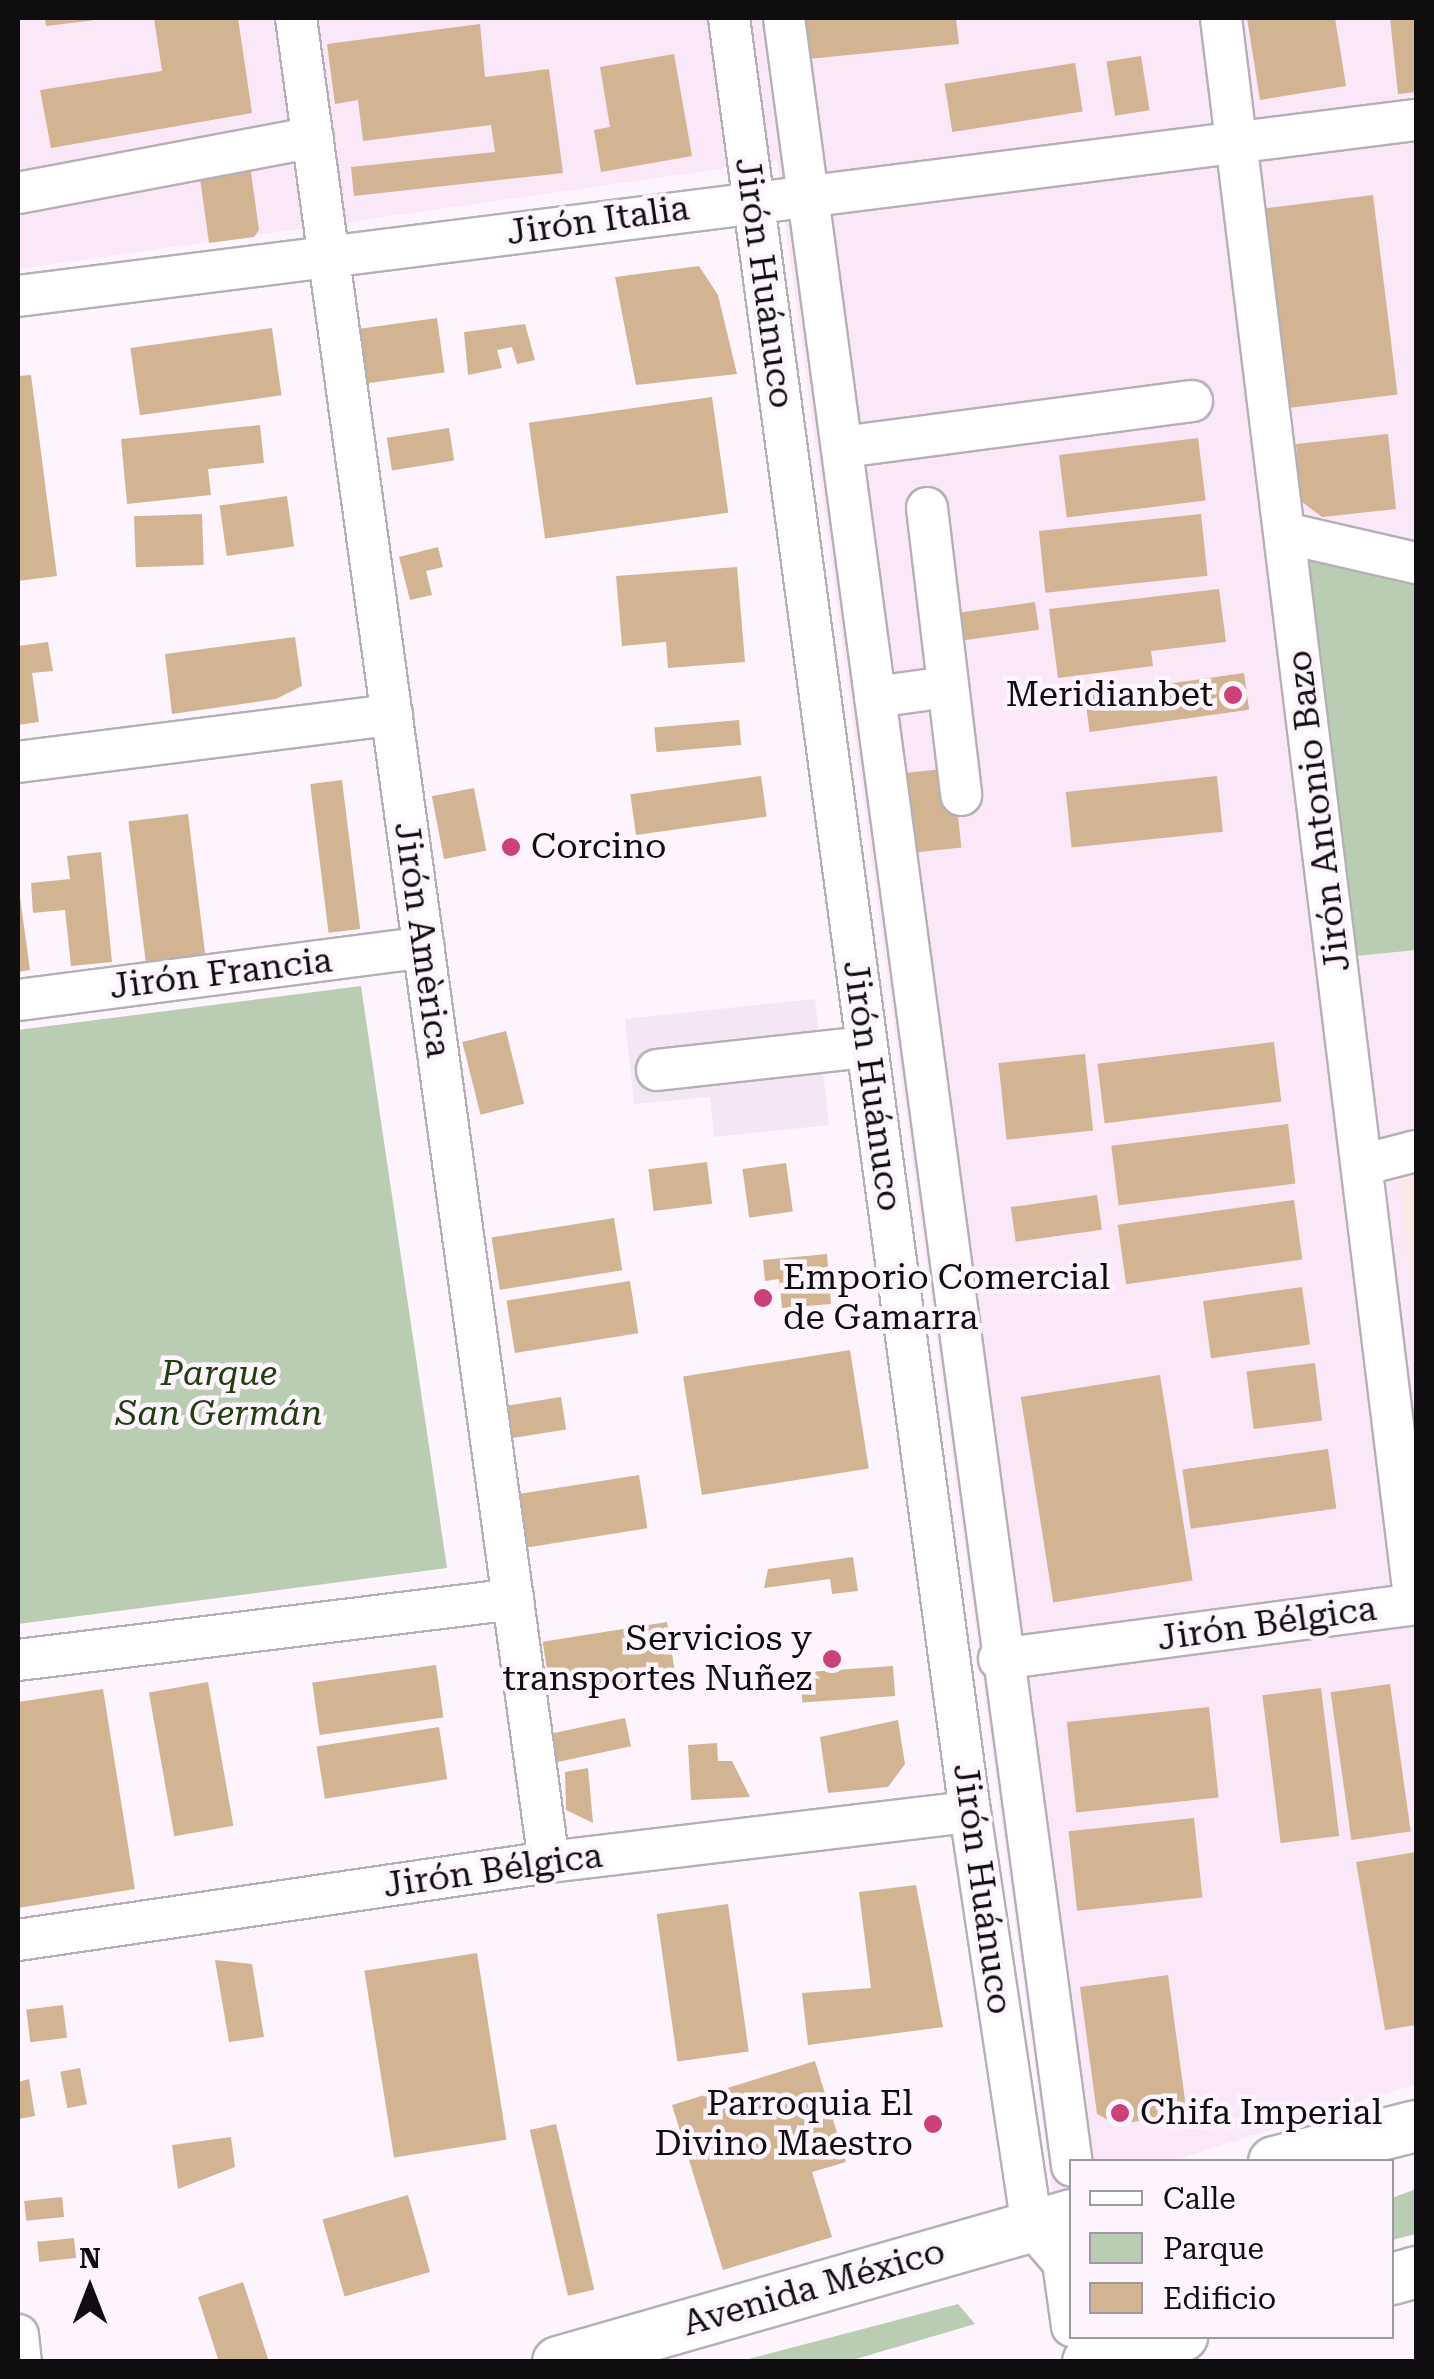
<!DOCTYPE html>
<html>
<head>
<meta charset="utf-8">
<style>
	body { margin:0 }
	#map { position:relative; width:1434px; height:2379px; overflow:hidden; background:#fef4fd; font-family:"Roboto Serif",serif }
	div>[style] { position:absolute }
	.commercial>* { inset:0; background:#fae7f8 }
	.built>* { inset:0; background:#f4e6f4 }
	.medical>* { inset:0; background:#fde9e3 }
	.green>* { inset:0; background:#b8cdb1 }
	.building>* { inset:0; background:#d2b492; transform-origin:0 0 }
	.roads { filter:drop-shadow(2px 0 #b7afb7) drop-shadow(-2px 0 #b7afb7) drop-shadow(0 2px #b7afb7) drop-shadow(0 -2px #b7afb7) }
	.minor>* { height:40px; margin:-20px; padding:0 20px; transform-origin:20px; border-radius:20px; background:#fff }
	.major>* { height:50px; margin:-25px; padding:0 25px; transform-origin:25px; border-radius:25px; background:#fff }
	.dots>* { width:28px; height:28px; translate:-50% -50%; box-sizing:border-box; border:5px solid #fef4fd; border-radius:50% }
	span { translate:-50% -50%; white-space:nowrap; text-align:center; line-height:1.15; -webkit-text-stroke:9px #fef4fd; paint-order:stroke }
	.street-label { font-size:35px; color:#100d10 }
	.poi-label { font-size:35px; color:#100d10 }
	.right { translate:-100% -50%; text-align:right }
	.left { translate:0 -50%; text-align:left }
	.park-label { font-size:35px; color:#1d400c; font-style:italic }
	.frame { position:absolute; inset:0; border:20px solid #100d10; pointer-events:none }
	.legend { position:absolute; left:1069px; top:2159px; width:325px; height:180px; box-sizing:border-box; background:#fef4fd; border:2px solid #9f989e; margin:0; padding:12px 18px; list-style:none; font-size:30px; color:#100d10 }
	.legend li { display:flex; align-items:center; gap:20px; height:50px }
	.legend b { width:50px; border:2px solid #9f989e }
	.north { position:absolute; left:40px; top:2239px; width:100px; height:100px; -webkit-text-stroke:8px #fef4fd; paint-order:stroke; rotate:0deg; font-size:28px; font-weight:700; line-height:40px; text-align:center; color:#100d10 }
	.north::after { content:''; display:block; margin:auto; width:35px; height:45px; background:#100d10; clip-path:polygon(50% 0,100% 100%,50% 72%,0 100%) }
</style>
</head>
<body>
<div id="map">
	<div class="commercial">
		<div style="clip-path:polygon(18px 18px,1416px 18px,1416px 2084px,1172px 2161px,1072px 2162px,1071px 2193px,1053px 2199px,777px 161px,18px 269px)"></div>
	</div>
	<div class="built">
		<div style="clip-path:polygon(815px 999px,829px 1125px,714px 1137px,710px 1097px,634px 1104px,625px 1019px)"></div>
	</div>
	<div class="medical">
		<div style="clip-path:polygon(1416px 1178px,1416px 1306px,1398px 1180px)"></div>
	</div>
	<div class="green">
		<div style="clip-path:polygon(1293px 547px,1416px 574px,1416px 950px,1345px 957px)"></div>
		<div style="clip-path:polygon(361px 986px,447px 1568px,18px 1624px,18px 1030px)"></div>
		<div style="clip-path:polygon(1416px 2189px,1416px 2234px,1392px 2240px,1392px 2198px)"></div>
		<div style="clip-path:polygon(958px 2304px,975px 2324px,849px 2361px,741px 2361px)"></div>
	</div>
	<div class="building">
		<div style="clip-path:polygon(45px 18px,96px 18px,96px 20px,46px 26px)"></div>
		<div style="clip-path:polygon(154px 18px,238px 18px,252px 113px,51px 148px,40px 90px,162px 71px)"></div>
		<div style="clip-path:polygon(794px 18px,956px 18px,959px 44px,798px 60px)"></div>
		<div style="clip-path:polygon(1247px 18px,1335px 18px,1346px 86px,1260px 100px)"></div>
		<div style="clip-path:polygon(1390px 18px,1416px 18px,1416px 92px,1398px 94px)"></div>
		<div style="clip-path:polygon(480px 24px,485px 77px,549px 69px,563px 173px,354px 196px,351px 167px,495px 152px,491px 125px,363px 141px,358px 100px,335px 104px,327px 44px)"></div>
		<div style="clip-path:polygon(674px 54px,692px 156px,601px 172px,594px 130px,610px 127px,600px 67px)"></div>
		<div style="left:1141px;top:56px;width:55px;height:35px;rotate:81deg"></div>
		<div style="left:1075px;top:63px;width:49px;height:132px;rotate:81deg"></div>
		<div style="clip-path:polygon(249px 158px,259px 230px,254px 237px,209px 243px,198px 164px)"></div>
		<div style="left:1373px;top:195px;width:201px;height:108px;rotate:83deg"></div>
		<div style="clip-path:polygon(699px 266px,718px 295px,737px 374px,636px 385px,615px 277px)"></div>
		<div style="left:437px;top:318px;width:55px;height:78px;rotate:82deg"></div>
		<div style="clip-path:polygon(525px 324px,535px 360px,517px 364px,512px 347px,497px 350px,502px 368px,468px 375px,464px 332px)"></div>
		<div style="left:272px;top:328px;width:68px;height:143px;rotate:82deg"></div>
		<div style="clip-path:polygon(31px 375px,57px 576px,18px 581px,18px 376px)"></div>
		<div style="left:712px;top:397px;width:117px;height:185px;rotate:82deg"></div>
		<div style="clip-path:polygon(260px 425px,264px 463px,208px 469px,211px 495px,127px 504px,121px 439px)"></div>
		<div style="left:449px;top:428px;width:33px;height:63px;rotate:81deg"></div>
		<div style="clip-path:polygon(1388px 434px,1396px 509px,1322px 517px,1301px 501px,1296px 444px)"></div>
		<div style="left:1198px;top:438px;width:63px;height:140px;rotate:83deg"></div>
		<div style="left:287px;top:496px;width:51px;height:68px;rotate:82deg"></div>
		<div style="left:202px;top:514px;width:51px;height:68px;rotate:88deg"></div>
		<div style="left:1201px;top:514px;width:62px;height:163px;rotate:84deg"></div>
		<div style="clip-path:polygon(438px 547px,443px 567px,426px 571px,432px 595px,410px 600px,399px 557px)"></div>
		<div style="clip-path:polygon(737px 567px,745px 662px,668px 668px,666px 642px,622px 646px,616px 576px)"></div>
		<div style="clip-path:polygon(1219px 589px,1226px 642px,1151px 651px,1153px 666px,1058px 678px,1049px 609px)"></div>
		<div style="left:1035px;top:602px;width:28px;height:90px;rotate:82deg"></div>
		<div style="clip-path:polygon(295px 637px,302px 686px,276px 699px,172px 714px,165px 654px)"></div>
		<div style="clip-path:polygon(48px 642px,53px 671px,32px 673px,39px 722px,18px 725px,18px 646px)"></div>
		<div style="left:1244px;top:673px;width:37px;height:161px;rotate:82deg"></div>
		<div style="left:739px;top:720px;width:25px;height:85px;rotate:85deg"></div>
		<div style="left:953px;top:768px;width:80px;height:49px;rotate:84deg"></div>
		<div style="left:761px;top:776px;width:41px;height:132px;rotate:82deg"></div>
		<div style="left:1217px;top:776px;width:56px;height:152px;rotate:84deg"></div>
		<div style="left:342px;top:780px;width:150px;height:32px;rotate:83deg"></div>
		<div style="left:474px;top:788px;width:64px;height:43px;rotate:79deg"></div>
		<div style="left:188px;top:814px;width:142px;height:60px;rotate:83deg"></div>
		<div style="clip-path:polygon(101px 852px,112px 962px,71px 966px,65px 910px,33px 913px,31px 883px,70px 879px,67px 856px)"></div>
		<div style="clip-path:polygon(20px 897px,30px 970px,18px 972px,18px 898px)"></div>
		<div style="left:506px;top:1031px;width:75px;height:45px;rotate:76deg"></div>
		<div style="left:1274px;top:1042px;width:60px;height:178px;rotate:83deg"></div>
		<div style="left:1085px;top:1054px;width:77px;height:87px;rotate:84deg"></div>
		<div style="left:1288px;top:1124px;width:60px;height:178px;rotate:83deg"></div>
		<div style="left:707px;top:1162px;width:42px;height:59px;rotate:83deg"></div>
		<div style="left:786px;top:1163px;width:49px;height:44px;rotate:82deg"></div>
		<div style="left:1097px;top:1195px;width:35px;height:87px;rotate:82deg"></div>
		<div style="left:1294px;top:1200px;width:60px;height:178px;rotate:82deg"></div>
		<div style="left:614px;top:1218px;width:53px;height:124px;rotate:81deg"></div>
		<div style="clip-path:polygon(827px 1254px,831px 1304px,782px 1308px,779px 1279px,765px 1281px,763px 1260px)"></div>
		<div style="left:630px;top:1281px;width:53px;height:125px;rotate:81deg"></div>
		<div style="left:1302px;top:1287px;width:58px;height:100px;rotate:82deg"></div>
		<div style="left:850px;top:1350px;width:120px;height:169px;rotate:81deg"></div>
		<div style="left:1315px;top:1363px;width:58px;height:69px;rotate:83deg"></div>
		<div style="left:1160px;top:1375px;width:208px;height:141px;rotate:81deg"></div>
		<div style="left:561px;top:1397px;width:33px;height:61px;rotate:81deg"></div>
		<div style="left:1328px;top:1449px;width:60px;height:147px;rotate:82deg"></div>
		<div style="left:639px;top:1475px;width:54px;height:125px;rotate:81deg"></div>
		<div style="clip-path:polygon(853px 1557px,858px 1591px,832px 1594px,830px 1579px,764px 1588px,768px 1569px)"></div>
		<div style="left:667px;top:1622px;width:54px;height:126px;rotate:81deg"></div>
		<div style="left:436px;top:1665px;width:53px;height:125px;rotate:82deg"></div>
		<div style="left:893px;top:1666px;width:30px;height:93px;rotate:86deg"></div>
		<div style="left:208px;top:1682px;width:146px;height:60px;rotate:80deg"></div>
		<div style="left:1390px;top:1684px;width:149px;height:60px;rotate:82deg"></div>
		<div style="left:1321px;top:1688px;width:149px;height:59px;rotate:83deg"></div>
		<div style="clip-path:polygon(103px 1689px,135px 1889px,18px 1908px,18px 1702px)"></div>
		<div style="left:1209px;top:1707px;width:91px;height:143px;rotate:84deg"></div>
		<div style="left:625px;top:1718px;width:29px;height:81px;rotate:78deg"></div>
		<div style="clip-path:polygon(898px 1720px,905px 1764px,888px 1787px,828px 1793px,820px 1737px)"></div>
		<div style="left:439px;top:1727px;width:53px;height:124px;rotate:81deg"></div>
		<div style="clip-path:polygon(717px 1743px,718px 1761px,732px 1761px,750px 1797px,691px 1800px,688px 1745px)"></div>
		<div style="clip-path:polygon(588px 1768px,593px 1823px,566px 1810px,565px 1772px)"></div>
		<div style="left:1194px;top:1818px;width:80px;height:126px;rotate:84deg"></div>
		<div style="clip-path:polygon(1416px 1852px,1416px 2025px,1385px 2030px,1356px 1862px)"></div>
		<div style="clip-path:polygon(916px 1885px,943px 2027px,808px 2045px,802px 1993px,871px 1988px,859px 1892px)"></div>
		<div style="left:728px;top:1904px;width:149px;height:72px;rotate:82deg"></div>
		<div style="left:477px;top:1953px;width:189px;height:114px;rotate:81deg"></div>
		<div style="clip-path:polygon(215px 1960px,252px 1964px,264px 2037px,229px 2042px)"></div>
		<div style="clip-path:polygon(1168px 1975px,1187px 2115px,1116px 2124px,1097px 2114px,1080px 1987px)"></div>
		<div style="left:63px;top:2005px;width:33px;height:37px;rotate:83deg"></div>
		<div style="clip-path:polygon(815px 2061px,846px 2162px,812px 2172px,832px 2237px,723px 2270px,672px 2105px)"></div>
		<div style="left:80px;top:2068px;width:37px;height:20px;rotate:79deg"></div>
		<div style="clip-path:polygon(29px 2079px,35px 2116px,18px 2119px,18px 2082px)"></div>
		<div style="left:556px;top:2124px;width:170px;height:27px;rotate:77deg"></div>
		<div style="clip-path:polygon(231px 2137px,235px 2167px,178px 2189px,172px 2145px)"></div>
		<div style="left:408px;top:2195px;width:80px;height:89px;rotate:74deg"></div>
		<div style="left:62px;top:2197px;width:20px;height:38px;rotate:84deg"></div>
		<div style="left:74px;top:2238px;width:20px;height:37px;rotate:84deg"></div>
		<div style="clip-path:polygon(243px 2282px,269px 2362px,219px 2362px,198px 2297px)"></div>
	</div>
	<div class="roads">
		<div class="minor">
			<div style="left:296px;top:18px;width:1861px;rotate:82.19deg"></div>
			<div style="left:729px;top:18px;width:1810px;rotate:82.35deg"></div>
			<div style="left:970px;top:1812px;width:419px;rotate:81.5deg"></div>
			<div style="left:1032px;top:2226px;width:48px;rotate:49.3deg"></div>
			<div style="left:784px;top:18px;width:2167px;rotate:82.36deg"></div>
			<div style="left:1221px;top:18px;width:1598px;rotate:83.03deg"></div>
			<div style="left:18px;top:193px;width:300px;rotate:-10.7deg"></div>
			<div style="left:18px;top:296px;width:1409px;rotate:-7.18deg"></div>
			<div style="left:843px;top:447px;width:352px;rotate:-7.5deg"></div>
			<div style="left:927px;top:508px;width:289px;rotate:83.2deg"></div>
			<div style="left:1285px;top:533px;width:134px;rotate:12.9deg"></div>
			<div style="left:875px;top:697px;width:73px;rotate:-7.9deg"></div>
			<div style="left:18px;top:762px;width:377px;rotate:-7.2deg"></div>
			<div style="left:18px;top:1000px;width:409px;rotate:-7.4deg"></div>
			<div style="left:657px;top:1070px;width:211px;rotate:-6.3deg"></div>
			<div style="left:1362px;top:1165px;width:56px;rotate:-14.5deg"></div>
			<div style="left:999px;top:1659px;width:421px;rotate:-7.5deg"></div>
			<div style="left:18px;top:1660px;width:499px;rotate:-7deg"></div>
			<div style="left:18px;top:1940px;width:537px;rotate:-8.36deg"></div>
			<div style="left:549px;top:1862px;width:424px;rotate:-6.8deg"></div>
			<div style="left:1071px;top:2236px;width:27px;rotate:107deg"></div>
			<div style="left:1063px;top:2262px;width:65px;rotate:82deg"></div>
			<div style="left:18px;top:2335px;width:27px;rotate:84deg"></div>
		</div>
		<div class="major">
			<div style="left:1274px;top:2162px;width:146px;rotate:-14.2deg"></div>
			<div style="left:1392px;top:2279px;width:25px;rotate:-16deg"></div>
			<div style="left:558px;top:2362px;width:535px;rotate:-15.96deg"></div>
			<div style="left:1088px;top:2362px;width:98px;rotate:-15.5deg"></div>
		</div>
	</div>
	<div class="dots">
		<div style="left:1233px;top:695px;background:#cb4179"></div>
		<div style="left:511px;top:847px;background:#cb4179"></div>
		<div style="left:763px;top:1298px;background:#cb4179"></div>
		<div style="left:832px;top:1659px;background:#cb4179"></div>
		<div style="left:1120px;top:2113px;background:#cb4179"></div>
		<div style="left:933px;top:2124px;background:#cb4179"></div>
	</div>
	<div class="street-label">
		<span style="left:598px;top:221px;rotate:-8deg">Jirón Italia</span>
		<span style="left:764px;top:283px;rotate:82deg">Jirón Huánuco</span>
		<span style="left:1319px;top:811px;rotate:-97deg">Jirón Antonio Bazo</span>
		<span style="left:422px;top:940px;rotate:82deg">Jirón Amèrica</span>
		<span style="left:221px;top:974px;rotate:-7deg">Jirón Francia</span>
		<span style="left:872px;top:1086px;rotate:82deg">Jirón Huánuco</span>
		<span style="left:1267px;top:1624px;rotate:-8deg">Jirón Bélgica</span>
		<span style="left:493px;top:1871px;rotate:-8deg">Jirón Bélgica</span>
		<span style="left:982px;top:1889px;rotate:82deg">Jirón Huánuco</span>
		<span style="left:814px;top:2288px;rotate:-16deg">Avenida México</span>
	</div>
	<div class="poi-label">
		<span class="right" style="left:1213px;top:695px">Meridianbet</span>
		<span class="left" style="left:531px;top:847px">Corcino</span>
		<span class="left" style="left:783px;top:1298px">Emporio Comercial<br>de Gamarra</span>
		<span class="right" style="left:812px;top:1659px">Servicios y<br>transportes Nuñez</span>
		<span class="right" style="left:913px;top:2124px">Parroquia El<br>Divino Maestro</span>
		<span class="left" style="left:1140px;top:2113px">Chifa Imperial</span>
	</div>
	<div class="park-label">
		<span style="left:219px;top:1394px">Parque<br>San Germán</span>
	</div>
	<div class="frame"></div>
	<ul class="legend">
	<li><b style="height:12px;background:#fff"></b>Calle</li>
	<li><b style="height:28px;background:#b8cdb1"></b>Parque</li>
	<li><b style="height:28px;background:#d2b492"></b>Edificio</li>
	</ul>
	<div class="north">N</div>
</div>
</body>
</html>
